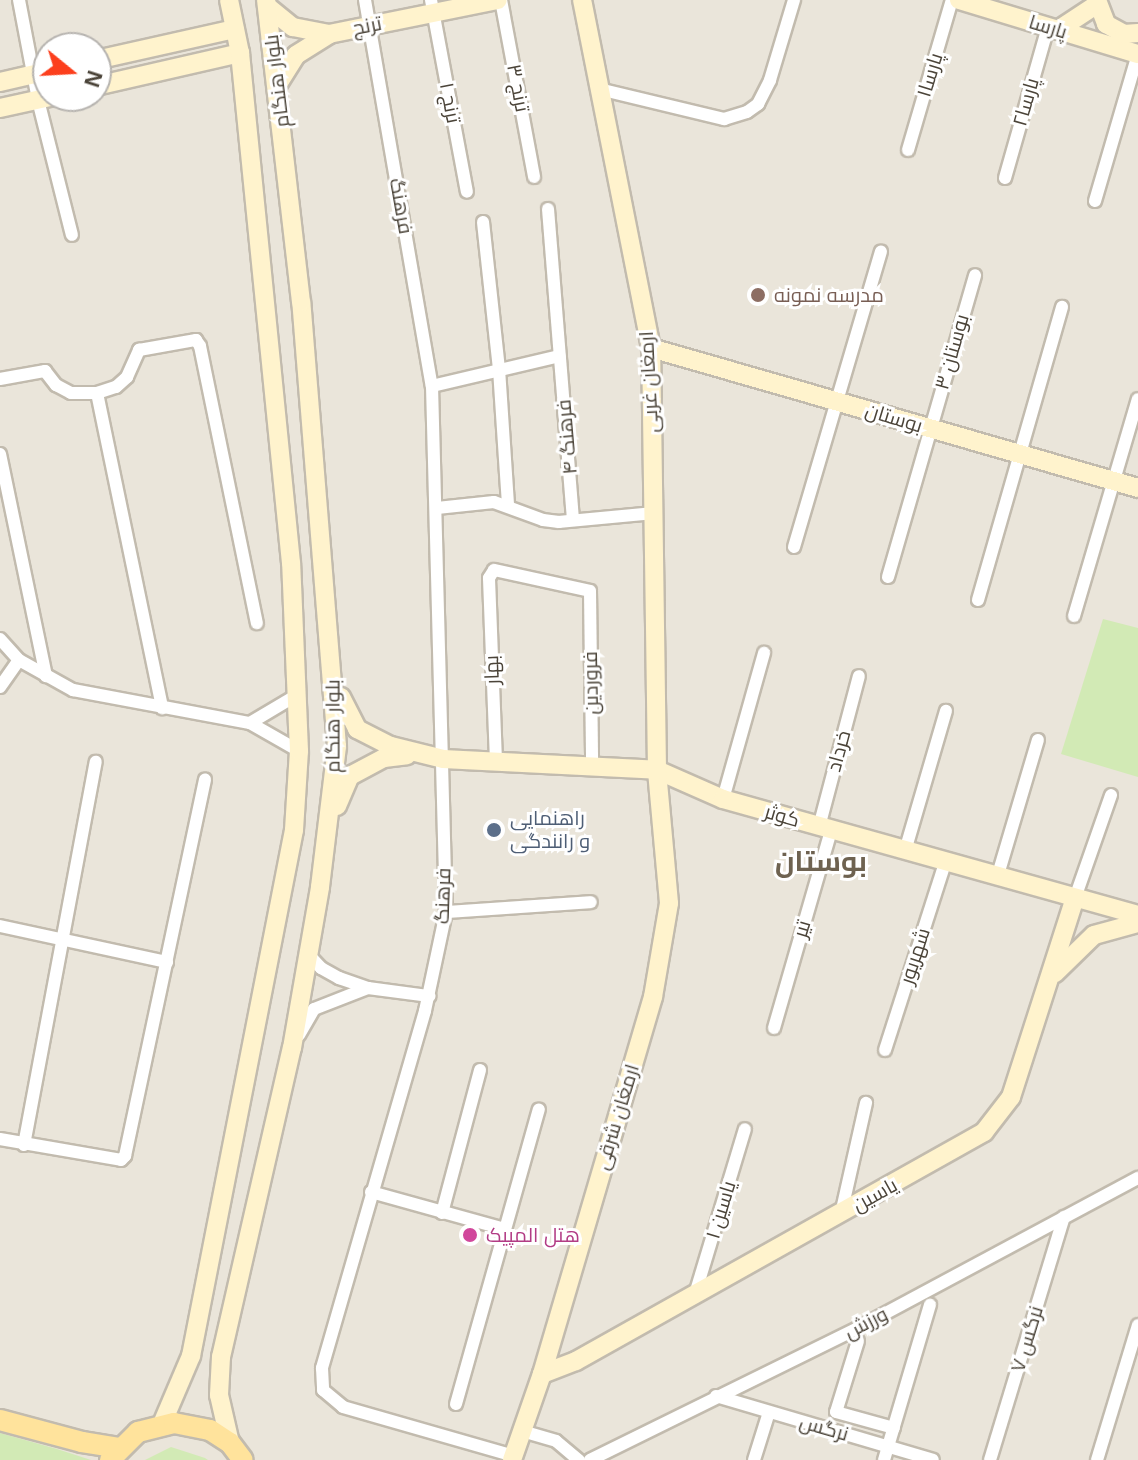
<!DOCTYPE html>
<html>
<head>
<meta charset="utf-8">
<style>
	body { margin:0 }
	#map { position:relative; width:1138px; height:1460px; overflow:hidden; background:#f6f3ec; font-family:Helvetica,Cairo,sans-serif }
	div>[style] { position:absolute }
	.residential>* { inset:0; background:#eae5da }
	.green>* { inset:0; background:#d2eab5 }
	.roads { filter:drop-shadow(2px 0 #c2bbae) drop-shadow(-2px 0 #c2bbae) drop-shadow(0 2px #c2bbae) drop-shadow(0 -2px #c2bbae) }
	.street>* { height:12px; margin:-6px; padding:0 6px; transform-origin:6px; border-radius:6px; background:#fff }
	.secondary>* { height:18px; margin:-9px; padding:0 9px; transform-origin:9px; border-radius:9px; background:#fff3cd }
	.primary>* { height:20px; margin:-10px; padding:0 10px; transform-origin:10px; border-radius:10px; background:#ffe39c }
	.dots>* { width:22px; height:22px; translate:-50% -50%; box-sizing:border-box; border:4px solid #fff; border-radius:50% }
	span { translate:-50% -50%; white-space:nowrap; text-align:center; line-height:1.15; -webkit-text-stroke:6px #fff; paint-order:stroke }
	.street-label { font-size:20px; color:#4b4439 }
	.education-label { font-size:20px; color:#785e54 }
	.left { translate:0 -50%; text-align:left }
	.service-label { font-size:20px; color:#4e5e75 }
	.hotel-label { font-size:20px; color:#b23c85 }
	.district-label { font-size:28px; color:#6e6250; font-weight:700 }
	.north { position:absolute; left:32px; top:32px; width:80px; height:80px; box-sizing:border-box; background:#fff; border:2px solid #b7b4b0; border-radius:50%; rotate:108deg; font-size:22px; font-weight:700; line-height:32px; text-align:center; color:#4b4439 }
	.north::after { content:''; display:block; margin:auto; width:28px; height:36px; background:#fc3f1d; clip-path:polygon(50% 0,100% 100%,50% 72%,0 100%) }
</style>
</head>
<body>
<div id="map">
	<div class="residential">
		<div style="clip-path:polygon(evenodd,0 0,1138px 0,1138px 1460px,0 1460px,0 0,48px 48px,96px 48px,96px 96px,48px 96px,48px 48px)"></div>
	</div>
	<div class="green">
		<div style="clip-path:polygon(1103px 619px,1138px 628px,1138px 777px,1061px 754px)"></div>
		<div style="clip-path:polygon(0 1433px,57px 1449px,91px 1460px,0 1460px)"></div>
		<div style="clip-path:polygon(171px 1447px,205px 1458px,208px 1460px,145px 1460px)"></div>
	</div>
	<div class="roads">
		<div class="street">
			<div style="left:19px;top:0;width:102px;rotate:79.2deg"></div>
			<div style="left:38px;top:100px;width:139px;rotate:75.9deg"></div>
			<div style="left:365px;top:0;width:392px;rotate:80.2deg"></div>
			<div style="left:432px;top:386px;width:526px;rotate:88.48deg"></div>
			<div style="left:446px;top:912px;width:101px;rotate:102deg"></div>
			<div style="left:425px;top:1011px;width:372px;rotate:106.1deg"></div>
			<div style="left:322px;top:1368px;width:22px;rotate:87deg"></div>
			<div style="left:323px;top:1390px;width:26px;rotate:40deg"></div>
			<div style="left:343px;top:1407px;width:178px;rotate:16deg"></div>
			<div style="left:431px;top:0;width:195px;rotate:79.4deg"></div>
			<div style="left:501px;top:0;width:180px;rotate:79.4deg"></div>
			<div style="left:599px;top:89px;width:129px;rotate:13.5deg"></div>
			<div style="left:724px;top:119px;width:24px;rotate:-17deg"></div>
			<div style="left:747px;top:112px;width:14px;rotate:-36deg"></div>
			<div style="left:758px;top:104px;width:27px;rotate:-63deg"></div>
			<div style="left:770px;top:80px;width:84px;rotate:-73.3deg"></div>
			<div style="left:908px;top:150px;width:156px;rotate:-73.7deg"></div>
			<div style="left:1005px;top:178px;width:157px;rotate:-74.1deg"></div>
			<div style="left:1095px;top:201px;width:153px;rotate:-73.7deg"></div>
			<div style="left:548px;top:209px;width:311px;rotate:85.4deg"></div>
			<div style="left:483px;top:222px;width:148px;rotate:83.8deg"></div>
			<div style="left:499px;top:369px;width:136px;rotate:86.2deg"></div>
			<div style="left:0;top:379px;width:46px;rotate:-10.1deg"></div>
			<div style="left:45px;top:371px;width:18px;rotate:52deg"></div>
			<div style="left:56px;top:385px;width:17px;rotate:28deg"></div>
			<div style="left:71px;top:393px;width:26px"></div>
			<div style="left:97px;top:393px;width:20px;rotate:-18deg"></div>
			<div style="left:116px;top:387px;width:15px;rotate:-42deg"></div>
			<div style="left:127px;top:377px;width:30px;rotate:-66deg"></div>
			<div style="left:139px;top:350px;width:58px;rotate:-10deg"></div>
			<div style="left:196px;top:340px;width:7px;rotate:56deg"></div>
			<div style="left:200px;top:346px;width:283px;rotate:78.4deg"></div>
			<div style="left:432px;top:386px;width:131px;rotate:-13.2deg"></div>
			<div style="left:97px;top:393px;width:322px;rotate:78.3deg"></div>
			<div style="left:0;top:454px;width:227px;rotate:78.3deg"></div>
			<div style="left:437px;top:508px;width:57px;rotate:-6deg"></div>
			<div style="left:494px;top:502px;width:52px;rotate:20.2deg"></div>
			<div style="left:543px;top:520px;width:16px;rotate:7deg"></div>
			<div style="left:559px;top:522px;width:95px;rotate:-5.4deg"></div>
			<div style="left:794px;top:547px;width:308px;rotate:-73.6deg"></div>
			<div style="left:888px;top:577px;width:314px;rotate:-73.9deg"></div>
			<div style="left:978px;top:600px;width:305px;rotate:-74deg"></div>
			<div style="left:1074px;top:616px;width:226px;rotate:-73.6deg"></div>
			<div style="left:0;top:639px;width:28px;rotate:48deg"></div>
			<div style="left:19px;top:660px;width:62px;rotate:29.1deg"></div>
			<div style="left:73px;top:690px;width:180px;rotate:10.6deg"></div>
			<div style="left:250px;top:723px;width:56px;rotate:29.7deg"></div>
			<div style="left:0;top:687px;width:33px;rotate:-55deg"></div>
			<div style="left:250px;top:723px;width:55px;rotate:-30.8deg"></div>
			<div style="left:496px;top:761px;width:183px;rotate:-92.2deg"></div>
			<div style="left:489px;top:578px;width:9px;rotate:-58deg"></div>
			<div style="left:494px;top:570px;width:98px;rotate:12.3deg"></div>
			<div style="left:590px;top:591px;width:176px;rotate:89.3deg"></div>
			<div style="left:723px;top:799px;width:152px;rotate:-74.3deg"></div>
			<div style="left:819px;top:827px;width:156px;rotate:-75.2deg"></div>
			<div style="left:905px;top:851px;width:146px;rotate:-73.7deg"></div>
			<div style="left:997px;top:878px;width:144px;rotate:-73.5deg"></div>
			<div style="left:1075px;top:898px;width:109px;rotate:-70.7deg"></div>
			<div style="left:446px;top:912px;width:145px;rotate:-3.9deg"></div>
			<div style="left:0;top:926px;width:171px;rotate:12.2deg"></div>
			<div style="left:308px;top:954px;width:19px;rotate:47deg"></div>
			<div style="left:321px;top:968px;width:21px;rotate:29deg"></div>
			<div style="left:339px;top:978px;width:31px;rotate:19deg"></div>
			<div style="left:368px;top:988px;width:62px;rotate:7.5deg"></div>
			<div style="left:774px;top:1028px;width:206px;rotate:-73.9deg"></div>
			<div style="left:299px;top:1035px;width:30px;rotate:-60deg"></div>
			<div style="left:314px;top:1009px;width:58px;rotate:-21.3deg"></div>
			<div style="left:885px;top:1050px;width:196px;rotate:-72.2deg"></div>
			<div style="left:0;top:1139px;width:123px;rotate:9.8deg"></div>
			<div style="left:121px;top:1160px;width:6px;rotate:-45deg"></div>
			<div style="left:125px;top:1156px;width:385px;rotate:-78deg"></div>
			<div style="left:24px;top:1145px;width:390px;rotate:-79.4deg"></div>
			<div style="left:371px;top:1192px;width:138px;rotate:15.5deg"></div>
			<div style="left:442px;top:1213px;width:148px;rotate:-75.1deg"></div>
			<div style="left:841px;top:1214px;width:114px;rotate:-77.3deg"></div>
			<div style="left:696px;top:1291px;width:169px;rotate:-73.2deg"></div>
			<div style="left:858px;top:1341px;width:74px;rotate:107.2deg"></div>
			<div style="left:836px;top:1412px;width:60px;rotate:15.4deg"></div>
			<div style="left:716px;top:1396px;width:226px;rotate:16.4deg"></div>
			<div style="left:456px;top:1404px;width:306px;rotate:-74.3deg"></div>
			<div style="left:522px;top:1431px;width:35px;rotate:16deg"></div>
			<div style="left:556px;top:1441px;width:30px;rotate:40deg"></div>
			<div style="left:590px;top:1460px;width:299px;rotate:-26.2deg"></div>
			<div style="left:858px;top:1328px;width:318px;rotate:-28.2deg"></div>
			<div style="left:754px;top:1460px;width:50px;rotate:-72.6deg"></div>
			<div style="left:884px;top:1460px;width:162px;rotate:-73.5deg"></div>
			<div style="left:990px;top:1460px;width:254px;rotate:-73.1deg"></div>
			<div style="left:1097px;top:1460px;width:141px;rotate:-73.1deg"></div>
		</div>
		<div class="secondary">
			<div style="left:959px;top:0;width:187px;rotate:16.8deg"></div>
			<div style="left:1097px;top:0;width:26px;rotate:69deg"></div>
			<div style="left:1106px;top:24px;width:21px;rotate:29deg"></div>
			<div style="left:1124px;top:34px;width:14px;rotate:-4deg"></div>
			<div style="left:268px;top:7px;width:32px;rotate:39deg"></div>
			<div style="left:293px;top:27px;width:37px;rotate:11deg"></div>
			<div style="left:1058px;top:30px;width:45px;rotate:-33.3deg"></div>
			<div style="left:96px;top:60px;width:142px;rotate:-12.6deg"></div>
			<div style="left:0;top:82px;width:49px;rotate:-12.9deg"></div>
			<div style="left:278px;top:84px;width:34px;rotate:-58deg"></div>
			<div style="left:296px;top:55px;width:39px;rotate:-32deg"></div>
			<div style="left:329px;top:34px;width:172px;rotate:-11.4deg"></div>
			<div style="left:96px;top:86px;width:148px;rotate:-12.9deg"></div>
			<div style="left:0;top:108px;width:56px;rotate:-12.3deg"></div>
			<div style="left:651px;top:348px;width:507px;rotate:16.04deg"></div>
			<div style="left:341px;top:697px;width:36px;rotate:63deg"></div>
			<div style="left:357px;top:729px;width:38px;rotate:27deg"></div>
			<div style="left:391px;top:746px;width:54px;rotate:14deg"></div>
			<div style="left:443px;top:759px;width:214px;rotate:2.9deg"></div>
			<div style="left:657px;top:770px;width:72px;rotate:23.7deg"></div>
			<div style="left:723px;top:799px;width:431px;rotate:15.6deg"></div>
			<div style="left:337px;top:806px;width:33px;rotate:-67deg"></div>
			<div style="left:350px;top:776px;width:38px;rotate:-28deg"></div>
			<div style="left:384px;top:758px;width:23px;rotate:-7deg"></div>
			<div style="left:1055px;top:973px;width:54px;rotate:-44.3deg"></div>
			<div style="left:1094px;top:935px;width:46px;rotate:-15.3deg"></div>
			<div style="left:542px;top:1374px;width:36px;rotate:-21deg"></div>
			<div style="left:576px;top:1361px;width:468px;rotate:-29.3deg"></div>
			<div style="left:984px;top:1132px;width:44px;rotate:-52.4deg"></div>
			<div style="left:1011px;top:1097px;width:209px;rotate:-72.2deg"></div>
			<div style="left:162px;top:1424px;width:74px;rotate:-66.9deg"></div>
			<div style="left:191px;top:1356px;width:536px;rotate:-78.92deg"></div>
			<div style="left:294px;top:830px;width:79px;rotate:-86.4deg"></div>
			<div style="left:299px;top:751px;width:188px;rotate:-92.4deg"></div>
			<div style="left:291px;top:563px;width:513px;rotate:-95.71deg"></div>
			<div style="left:240px;top:53px;width:54px;rotate:-101.7deg"></div>
			<div style="left:230px;top:1443px;width:49px;rotate:-102.9deg"></div>
			<div style="left:219px;top:1395px;width:38px;rotate:-87deg"></div>
			<div style="left:221px;top:1357px;width:317px;rotate:-77.1deg"></div>
			<div style="left:292px;top:1048px;width:163px;rotate:-80.1deg"></div>
			<div style="left:320px;top:887px;width:142px;rotate:-83.1deg"></div>
			<div style="left:337px;top:746px;width:445px;rotate:-94.6deg"></div>
			<div style="left:301px;top:302px;width:304px;rotate:-96.6deg"></div>
			<div style="left:512px;top:1460px;width:91px;rotate:-70.8deg"></div>
			<div style="left:542px;top:1374px;width:393px;rotate:-73.6deg"></div>
			<div style="left:653px;top:997px;width:95px;rotate:-80.3deg"></div>
			<div style="left:669px;top:903px;width:134px;rotate:-95.2deg"></div>
			<div style="left:657px;top:770px;width:422px;rotate:-90.8deg"></div>
			<div style="left:651px;top:348px;width:355px;rotate:-101.2deg"></div>
		</div>
		<div class="primary">
			<div style="left:0;top:1420px;width:85px;rotate:15deg"></div>
			<div style="left:82px;top:1442px;width:37px;rotate:9deg"></div>
			<div style="left:110px;top:1460px;width:40px;rotate:-45deg"></div>
			<div style="left:138px;top:1432px;width:37px;rotate:-14deg"></div>
			<div style="left:174px;top:1423px;width:37px;rotate:11deg"></div>
			<div style="left:210px;top:1430px;width:24px;rotate:33deg"></div>
			<div style="left:230px;top:1443px;width:21px;rotate:53deg"></div>
		</div>
	</div>
	<div class="dots">
		<div style="left:758px;top:295px;background:#8d6e63"></div>
		<div style="left:494px;top:830px;background:#5c6f8a"></div>
		<div style="left:470px;top:1235px;background:#d1479c"></div>
	</div>
	<div class="street-label">
		<span style="left:367px;top:26px;rotate:-11deg">ترنج</span>
		<span style="left:1048px;top:27px;rotate:17deg">پارسا</span>
		<span style="left:930px;top:75px;rotate:-73deg">پارسا۱</span>
		<span style="left:277px;top:81px;rotate:-97deg">بلوار هنگام</span>
		<span style="left:518px;top:88px;rotate:79deg">ترنج ۳</span>
		<span style="left:1026px;top:102px;rotate:-74deg">پارسا۲</span>
		<span style="left:450px;top:103px;rotate:79deg">ترنج ۱</span>
		<span style="left:401px;top:206px;rotate:80deg">فرهنگ</span>
		<span style="left:952px;top:352px;rotate:-74deg">بوستان ۳</span>
		<span style="left:649px;top:382px;rotate:-93deg">ارمغان غربی</span>
		<span style="left:894px;top:418px;rotate:17deg">بوستان</span>
		<span style="left:567px;top:437px;rotate:-95deg">فرهنگ ۴</span>
		<span style="left:492px;top:670px;rotate:-92deg">بهار</span>
		<span style="left:591px;top:683px;rotate:-91deg">فروردین</span>
		<span style="left:333px;top:726px;rotate:-90deg">بلوار هنگام</span>
		<span style="left:839px;top:751px;rotate:-75deg">خرداد</span>
		<span style="left:782px;top:816px;rotate:16deg">کوثر</span>
		<span style="left:443px;top:896px;rotate:-88deg">فرهنگ</span>
		<span style="left:802px;top:929px;rotate:-74deg">تیر</span>
		<span style="left:915px;top:956px;rotate:-72deg">شهریور</span>
		<span style="left:617px;top:1117px;rotate:-73deg">ارمغان شرقی</span>
		<span style="left:875px;top:1195px;rotate:-29deg">یاسین</span>
		<span style="left:721px;top:1210px;rotate:-73deg">یاسین ۱</span>
		<span style="left:866px;top:1323px;rotate:-27deg">ورزش</span>
		<span style="left:1027px;top:1339px;rotate:-73deg">نرگس ۷</span>
		<span style="left:824px;top:1428px;rotate:16deg">نرگس</span>
	</div>
	<div class="education-label">
		<span class="left" style="left:774px;top:295px">مدرسه نمونه</span>
	</div>
	<div class="service-label">
		<span class="left" style="left:510px;top:830px">راهنمایی<br>و رانندگی</span>
	</div>
	<div class="hotel-label">
		<span class="left" style="left:486px;top:1235px">هتل المپیک</span>
	</div>
	<div class="district-label">
		<span style="left:821px;top:862px">بوستان</span>
	</div>
	<div class="north">N</div>
</div>
</body>
</html>
